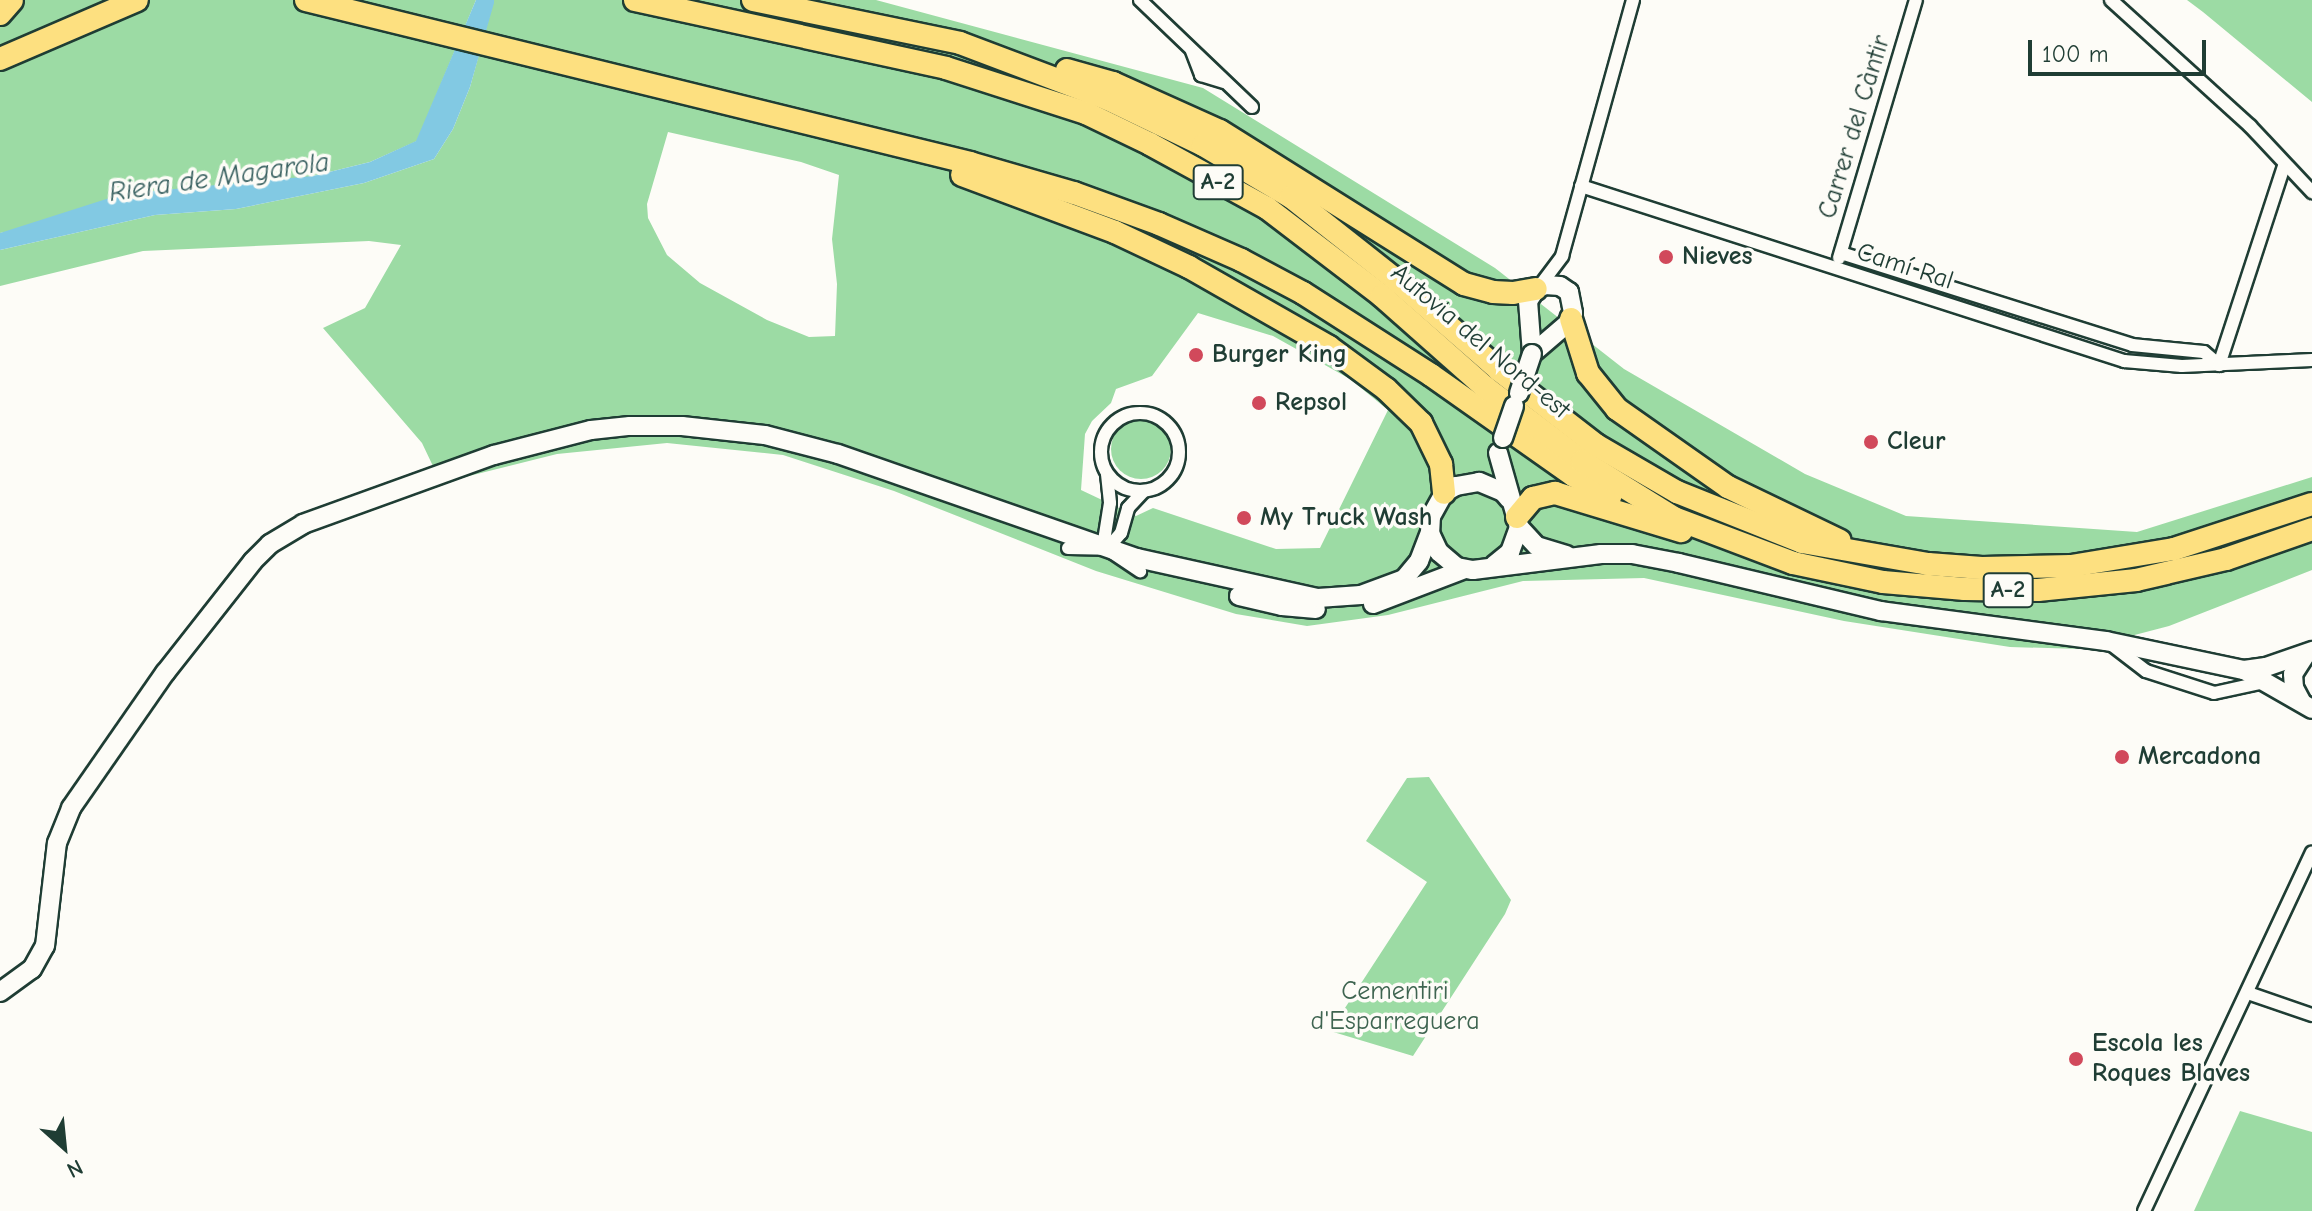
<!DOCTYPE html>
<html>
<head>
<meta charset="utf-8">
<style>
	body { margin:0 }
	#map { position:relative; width:2312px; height:1211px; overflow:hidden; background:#fdfcf7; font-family:"Comic Neue",sans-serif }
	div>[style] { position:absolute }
	.green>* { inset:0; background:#9cdba4 }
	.round { border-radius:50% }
	.water>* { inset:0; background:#82c9e3 }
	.roads { filter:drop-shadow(2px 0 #1f3d34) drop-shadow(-2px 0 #1f3d34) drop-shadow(0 2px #1f3d34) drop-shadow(0 -2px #1f3d34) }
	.minor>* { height:12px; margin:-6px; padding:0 6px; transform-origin:6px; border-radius:6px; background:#fdfcf7 }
	.minor>.ring { margin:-6px; padding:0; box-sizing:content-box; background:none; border:12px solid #fdfcf7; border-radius:50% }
	.secondary>* { height:18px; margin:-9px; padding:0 9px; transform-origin:9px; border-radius:9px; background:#fdfcf7 }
	.motorway>* { height:22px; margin:-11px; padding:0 11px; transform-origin:11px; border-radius:11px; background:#fde080 }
	.bridges { filter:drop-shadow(2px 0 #1f3d34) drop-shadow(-2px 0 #1f3d34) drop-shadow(0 2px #1f3d34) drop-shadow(0 -2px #1f3d34) }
	.secondary-bridge>* { height:18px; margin:-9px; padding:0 9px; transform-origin:9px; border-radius:9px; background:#fdfcf7 }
	.dots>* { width:22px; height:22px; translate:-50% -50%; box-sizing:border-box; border:4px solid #fdfcf7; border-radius:50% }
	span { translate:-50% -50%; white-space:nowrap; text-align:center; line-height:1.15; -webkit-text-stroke:7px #fdfcf7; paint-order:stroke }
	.shield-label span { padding:2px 6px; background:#fdfcf7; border:2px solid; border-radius:6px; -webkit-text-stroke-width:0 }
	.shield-label { font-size:24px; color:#1f3d34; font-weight:700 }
	.street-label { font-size:26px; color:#1f3d34 }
	.poi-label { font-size:26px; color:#1f3d34; font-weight:700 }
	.left { translate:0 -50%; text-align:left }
	.park-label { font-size:26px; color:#3e6450 }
	.water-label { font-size:28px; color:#386060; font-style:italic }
	.north { position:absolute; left:24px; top:1107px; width:80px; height:80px; -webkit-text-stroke:6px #fdfcf7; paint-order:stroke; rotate:153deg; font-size:22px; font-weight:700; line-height:32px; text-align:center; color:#1f3d34 }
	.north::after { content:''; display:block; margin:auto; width:28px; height:36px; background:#1f3d34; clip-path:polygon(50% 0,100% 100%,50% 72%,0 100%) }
	.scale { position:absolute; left:2028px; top:40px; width:178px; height:36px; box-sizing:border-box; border:4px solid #1f3d34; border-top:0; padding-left:10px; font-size:24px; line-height:28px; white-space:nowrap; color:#1f3d34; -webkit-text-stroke:6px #fdfcf7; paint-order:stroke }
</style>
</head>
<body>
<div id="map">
	<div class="green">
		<div style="clip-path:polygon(0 0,476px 0,417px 141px,370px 162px,313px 176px,0 233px)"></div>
		<div style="clip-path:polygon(evenodd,494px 0,876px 0,1203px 88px,1495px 268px,1624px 369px,1805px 474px,1906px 516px,2137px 532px,2312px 477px,2312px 570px,2169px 626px,2081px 649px,2010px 647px,1844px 621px,1644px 578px,1523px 581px,1388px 615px,1307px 626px,1236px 614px,1096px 571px,894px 491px,783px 455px,667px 443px,557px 454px,441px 483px,422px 443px,323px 328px,365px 308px,401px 245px,369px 241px,143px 251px,0 286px,0 250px,155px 215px,236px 209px,364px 183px,434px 159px,453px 129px,470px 87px,494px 0,668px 132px,801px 162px,839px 175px,832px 239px,837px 284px,835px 336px,809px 337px,767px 320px,700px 283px,667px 255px,648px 218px,647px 204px,668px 132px,494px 0,1198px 313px,1273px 336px,1350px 379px,1388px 410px,1320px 548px,1276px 549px,1153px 508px,1136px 516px,1081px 490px,1085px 434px,1092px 421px,1111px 403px,1116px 389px,1152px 376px,1198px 313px)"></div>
		<div style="clip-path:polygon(2187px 0,2312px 0,2312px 102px,2203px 12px)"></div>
		<div class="round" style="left:1111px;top:419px;width:60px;height:60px"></div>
		<div style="clip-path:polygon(1429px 777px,1511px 900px,1505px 914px,1413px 1056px,1330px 1031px,1427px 882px,1366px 841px,1407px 778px)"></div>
		<div style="clip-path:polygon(2240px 1111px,2312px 1132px,2312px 1211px,2194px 1211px)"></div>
	</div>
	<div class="water">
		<div style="clip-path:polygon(476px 0,494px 0,494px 3px,470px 87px,453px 129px,434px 159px,364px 183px,236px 209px,155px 215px,0 250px,0 233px,122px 194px,313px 176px,370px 162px,416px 141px)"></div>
	</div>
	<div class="roads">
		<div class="minor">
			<div style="left:1140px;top:0;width:155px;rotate:43.7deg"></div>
			<div style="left:2111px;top:0;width:188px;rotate:42.2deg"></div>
			<div style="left:2250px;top:126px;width:91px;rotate:46.8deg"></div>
			<div style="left:1192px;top:51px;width:26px;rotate:69deg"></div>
			<div style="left:1201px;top:75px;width:24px;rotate:17deg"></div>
			<div style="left:1581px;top:186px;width:571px;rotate:17.86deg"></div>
			<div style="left:2124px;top:361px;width:58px;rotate:4.9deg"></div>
			<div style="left:2182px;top:366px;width:130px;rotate:-2.6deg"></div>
			<div style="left:1841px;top:253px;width:305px;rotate:17.5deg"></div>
			<div style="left:2132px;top:345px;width:72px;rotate:5.6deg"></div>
			<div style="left:2204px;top:352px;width:20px;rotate:41deg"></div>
			<div style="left:1839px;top:258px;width:269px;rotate:-73.4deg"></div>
			<div style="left:1539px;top:287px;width:39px;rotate:-53deg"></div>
			<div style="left:1562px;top:256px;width:266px;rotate:-74.5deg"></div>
			<div style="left:2219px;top:365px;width:209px;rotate:-71.9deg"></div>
			<div class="ring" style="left:1101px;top:413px;width:66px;height:66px"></div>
			<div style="left:1107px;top:474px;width:29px;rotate:84deg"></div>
			<div style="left:1110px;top:503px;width:39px;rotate:99deg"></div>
			<div style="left:1104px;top:542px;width:8px;rotate:67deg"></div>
			<div style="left:1107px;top:549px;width:40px;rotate:34deg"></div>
			<div style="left:1068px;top:548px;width:39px;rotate:1deg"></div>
			<div style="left:1107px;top:549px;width:21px;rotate:-49deg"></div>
			<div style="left:1121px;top:533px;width:26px;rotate:-74deg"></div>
			<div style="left:1128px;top:508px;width:23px;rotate:-47deg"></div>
			<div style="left:2112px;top:645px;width:43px;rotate:37.4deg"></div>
			<div style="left:2146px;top:671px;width:71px;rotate:17.9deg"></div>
			<div style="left:2214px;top:693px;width:51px;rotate:-12.4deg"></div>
			<div style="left:2248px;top:993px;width:68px;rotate:19deg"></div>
			<div style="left:2144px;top:1211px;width:396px;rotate:-64.9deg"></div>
		</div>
		<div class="secondary">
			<div style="left:1545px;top:285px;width:15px;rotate:4deg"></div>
			<div style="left:1560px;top:286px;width:11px;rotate:34deg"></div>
			<div style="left:1569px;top:292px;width:21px;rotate:79deg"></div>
			<div style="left:1573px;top:313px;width:11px;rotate:117deg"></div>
			<div style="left:1568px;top:323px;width:48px;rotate:139.3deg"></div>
			<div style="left:1532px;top:354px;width:53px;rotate:-94.3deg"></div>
			<div style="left:1528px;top:301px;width:14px;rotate:-56deg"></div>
			<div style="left:1536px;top:289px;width:10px;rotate:-24deg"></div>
			<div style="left:1509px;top:499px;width:9px;rotate:-131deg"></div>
			<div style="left:1503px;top:492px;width:26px;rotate:-157deg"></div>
			<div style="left:1479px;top:482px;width:23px;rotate:170deg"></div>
			<div style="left:1456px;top:486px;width:14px;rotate:150deg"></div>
			<div style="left:1444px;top:493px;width:26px;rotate:119deg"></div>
			<div style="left:1431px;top:516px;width:17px;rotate:93deg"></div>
			<div style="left:1430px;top:533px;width:21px;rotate:65deg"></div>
			<div style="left:1439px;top:552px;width:23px;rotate:40deg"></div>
			<div style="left:1457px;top:567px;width:16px;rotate:11deg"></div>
			<div style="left:1473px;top:570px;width:129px;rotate:-7.1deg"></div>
			<div style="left:1601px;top:554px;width:31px"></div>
			<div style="left:1632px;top:554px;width:48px;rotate:10.8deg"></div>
			<div style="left:1679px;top:563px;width:208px;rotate:13.4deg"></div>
			<div style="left:1881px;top:611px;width:227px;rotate:7.6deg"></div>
			<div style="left:2106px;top:641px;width:141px;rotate:11.9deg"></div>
			<div style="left:2244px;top:670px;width:78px;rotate:29.8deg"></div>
			<div style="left:1519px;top:527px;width:26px;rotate:47deg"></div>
			<div style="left:1537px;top:546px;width:31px;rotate:17deg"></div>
			<div style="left:1494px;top:565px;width:21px;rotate:-39deg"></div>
			<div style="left:1510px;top:552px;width:27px;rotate:-70deg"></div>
			<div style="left:1519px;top:527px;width:77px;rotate:-105.8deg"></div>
			<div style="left:1239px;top:596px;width:44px;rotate:13.1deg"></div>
			<div style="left:1282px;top:606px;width:34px;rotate:5deg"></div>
			<div style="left:1373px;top:604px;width:98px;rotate:-20.8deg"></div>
			<div style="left:2244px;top:670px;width:22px;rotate:-8deg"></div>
			<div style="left:2266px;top:667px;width:49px;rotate:-19.2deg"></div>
			<div style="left:2301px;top:701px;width:15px;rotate:-118deg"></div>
			<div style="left:2294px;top:688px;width:14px;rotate:-94deg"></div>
			<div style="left:2293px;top:674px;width:24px;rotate:-57deg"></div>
			<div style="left:0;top:992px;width:39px;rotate:-36deg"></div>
			<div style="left:32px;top:969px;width:26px;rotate:-61deg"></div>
			<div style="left:45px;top:946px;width:104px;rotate:-83.4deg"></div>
			<div style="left:57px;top:843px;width:38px;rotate:-68deg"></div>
			<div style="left:71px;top:808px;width:165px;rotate:-55.2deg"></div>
			<div style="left:165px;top:673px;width:142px;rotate:-51.8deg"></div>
			<div style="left:253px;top:561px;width:24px;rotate:-45deg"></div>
			<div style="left:270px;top:544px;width:39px;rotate:-31deg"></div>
			<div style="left:303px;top:524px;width:203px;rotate:-19.9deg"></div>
			<div style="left:494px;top:455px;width:100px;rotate:-14.5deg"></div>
			<div style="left:591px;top:430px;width:39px;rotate:-6deg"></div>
			<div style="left:630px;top:426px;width:52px"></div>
			<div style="left:682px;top:426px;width:83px;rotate:6.2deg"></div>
			<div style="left:765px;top:435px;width:75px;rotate:14.6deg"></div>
			<div style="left:838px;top:454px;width:317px;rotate:19.2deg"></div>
			<div style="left:1137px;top:558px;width:185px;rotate:12.5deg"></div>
			<div style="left:1318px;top:598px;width:43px;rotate:-4deg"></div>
			<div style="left:1361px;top:595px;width:46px;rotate:-20.4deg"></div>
			<div style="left:1404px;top:579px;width:23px;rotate:-50deg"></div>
			<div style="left:1419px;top:561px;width:30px;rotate:-69deg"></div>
		</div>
		<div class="motorway">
			<div style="left:306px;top:0;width:684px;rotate:13.79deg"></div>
			<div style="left:970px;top:163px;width:108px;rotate:16.1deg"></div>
			<div style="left:1074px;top:193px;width:90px;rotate:20deg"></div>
			<div style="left:1159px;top:224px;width:90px;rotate:23.7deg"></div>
			<div style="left:1241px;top:260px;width:70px;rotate:28deg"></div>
			<div style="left:1303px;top:293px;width:152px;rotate:32.6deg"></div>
			<div style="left:1431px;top:375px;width:174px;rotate:35.2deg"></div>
			<div style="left:1573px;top:475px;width:43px;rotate:28.9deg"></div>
			<div style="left:635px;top:0;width:318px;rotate:12.3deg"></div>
			<div style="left:946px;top:68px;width:147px;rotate:17.8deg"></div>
			<div style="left:1086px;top:113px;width:71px;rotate:25.8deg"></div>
			<div style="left:1150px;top:144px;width:133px;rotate:28.7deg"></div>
			<div style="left:1267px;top:208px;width:145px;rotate:37.4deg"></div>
			<div style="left:1382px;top:296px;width:139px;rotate:41.5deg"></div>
			<div style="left:1486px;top:388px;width:121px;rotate:37.2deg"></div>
			<div style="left:1582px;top:461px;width:108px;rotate:31.8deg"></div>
			<div style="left:1674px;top:518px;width:127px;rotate:20.7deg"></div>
			<div style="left:1793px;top:563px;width:92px;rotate:11.9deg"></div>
			<div style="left:1883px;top:582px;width:82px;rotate:4.9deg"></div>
			<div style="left:1965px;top:589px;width:73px;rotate:0.8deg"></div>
			<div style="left:2038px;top:590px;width:99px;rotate:-5.8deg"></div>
			<div style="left:2136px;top:580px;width:92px;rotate:-13.1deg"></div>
			<div style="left:2226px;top:559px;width:91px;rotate:-19.2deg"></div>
			<div style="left:753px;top:0;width:211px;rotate:11.7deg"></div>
			<div style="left:960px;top:43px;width:158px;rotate:20.7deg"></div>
			<div style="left:1108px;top:99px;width:106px;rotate:25.8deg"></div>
			<div style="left:1203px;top:145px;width:102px;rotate:30.6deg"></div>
			<div style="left:1291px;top:197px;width:134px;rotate:38.3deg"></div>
			<div style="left:1396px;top:280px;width:137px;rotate:41.1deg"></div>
			<div style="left:1499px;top:370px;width:123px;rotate:37.7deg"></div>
			<div style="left:1596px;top:445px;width:94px;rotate:30.1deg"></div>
			<div style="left:1677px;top:492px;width:135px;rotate:21.8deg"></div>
			<div style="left:1802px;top:542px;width:128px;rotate:9.9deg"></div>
			<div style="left:1928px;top:564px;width:54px;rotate:4.2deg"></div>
			<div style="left:1982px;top:568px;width:89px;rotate:-1.3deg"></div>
			<div style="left:2071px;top:566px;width:104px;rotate:-9.4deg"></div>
			<div style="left:2174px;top:549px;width:145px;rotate:-18.1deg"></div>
			<div style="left:0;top:14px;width:18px;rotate:-49deg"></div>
			<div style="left:0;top:59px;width:149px;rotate:-23.3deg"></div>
			<div style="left:1067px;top:70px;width:48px;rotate:15.8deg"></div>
			<div style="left:1113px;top:83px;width:117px;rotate:24.2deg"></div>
			<div style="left:1220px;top:131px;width:288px;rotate:32.1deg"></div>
			<div style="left:1464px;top:284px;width:30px;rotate:15deg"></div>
			<div style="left:1493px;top:292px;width:20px;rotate:3deg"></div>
			<div style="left:1513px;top:293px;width:23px;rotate:-10deg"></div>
			<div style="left:962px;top:175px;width:163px;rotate:20.4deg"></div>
			<div style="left:1115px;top:232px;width:82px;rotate:25.3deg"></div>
			<div style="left:1189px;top:267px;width:161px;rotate:29.7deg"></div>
			<div style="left:1329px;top:347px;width:71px;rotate:36.4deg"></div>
			<div style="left:1386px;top:389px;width:49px;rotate:44.2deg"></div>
			<div style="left:1421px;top:423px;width:46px;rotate:64deg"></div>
			<div style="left:1441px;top:464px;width:29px;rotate:84deg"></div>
			<div style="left:1571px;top:319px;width:57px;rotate:72.5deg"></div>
			<div style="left:1588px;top:373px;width:46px;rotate:51.1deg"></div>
			<div style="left:1617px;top:409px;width:136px;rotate:35.1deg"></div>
			<div style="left:1728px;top:487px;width:124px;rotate:25.7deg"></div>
			<div style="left:1517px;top:517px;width:25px;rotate:-50deg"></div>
			<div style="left:1533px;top:498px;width:23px;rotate:-13deg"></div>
			<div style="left:1555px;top:493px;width:132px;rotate:16.8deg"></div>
		</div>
	</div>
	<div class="bridges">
		<div class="secondary-bridge">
			<div style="left:1519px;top:393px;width:41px;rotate:-71.6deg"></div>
			<div style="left:1503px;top:438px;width:34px;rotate:-71deg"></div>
		</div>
	</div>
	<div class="dots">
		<div style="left:1666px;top:257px;background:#d1495b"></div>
		<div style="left:1196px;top:355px;background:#d1495b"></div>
		<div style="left:1259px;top:403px;background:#d1495b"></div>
		<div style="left:1871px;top:442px;background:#d1495b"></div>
		<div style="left:1244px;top:518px;background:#d1495b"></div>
		<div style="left:2122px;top:757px;background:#d1495b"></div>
		<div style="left:2076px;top:1059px;background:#d1495b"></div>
	</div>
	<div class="shield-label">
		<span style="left:1218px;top:182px">A-2</span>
		<span style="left:2008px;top:590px">A-2</span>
	</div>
	<div class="street-label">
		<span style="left:1855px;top:127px;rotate:-73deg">Carrer del Càntir</span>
		<span style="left:1905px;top:267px;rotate:18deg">Camí Ral</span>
		<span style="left:1480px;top:342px;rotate:40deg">Autovia del Nord-est</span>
	</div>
	<div class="poi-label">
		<span class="left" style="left:1682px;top:257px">Nieves</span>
		<span class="left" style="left:1212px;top:355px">Burger King</span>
		<span class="left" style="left:1275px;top:403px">Repsol</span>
		<span class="left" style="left:1887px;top:442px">Cleur</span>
		<span class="left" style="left:1260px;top:518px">My Truck Wash</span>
		<span class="left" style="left:2138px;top:757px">Mercadona</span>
		<span class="left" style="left:2092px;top:1059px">Escola les<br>Roques Blaves</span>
	</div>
	<div class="park-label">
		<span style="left:1395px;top:1007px">Cementiri<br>d'Esparreguera</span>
	</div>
	<div class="water-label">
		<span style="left:219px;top:177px;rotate:-8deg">Riera de Magarola</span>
	</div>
	<div class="north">N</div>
	<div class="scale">100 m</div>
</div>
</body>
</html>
